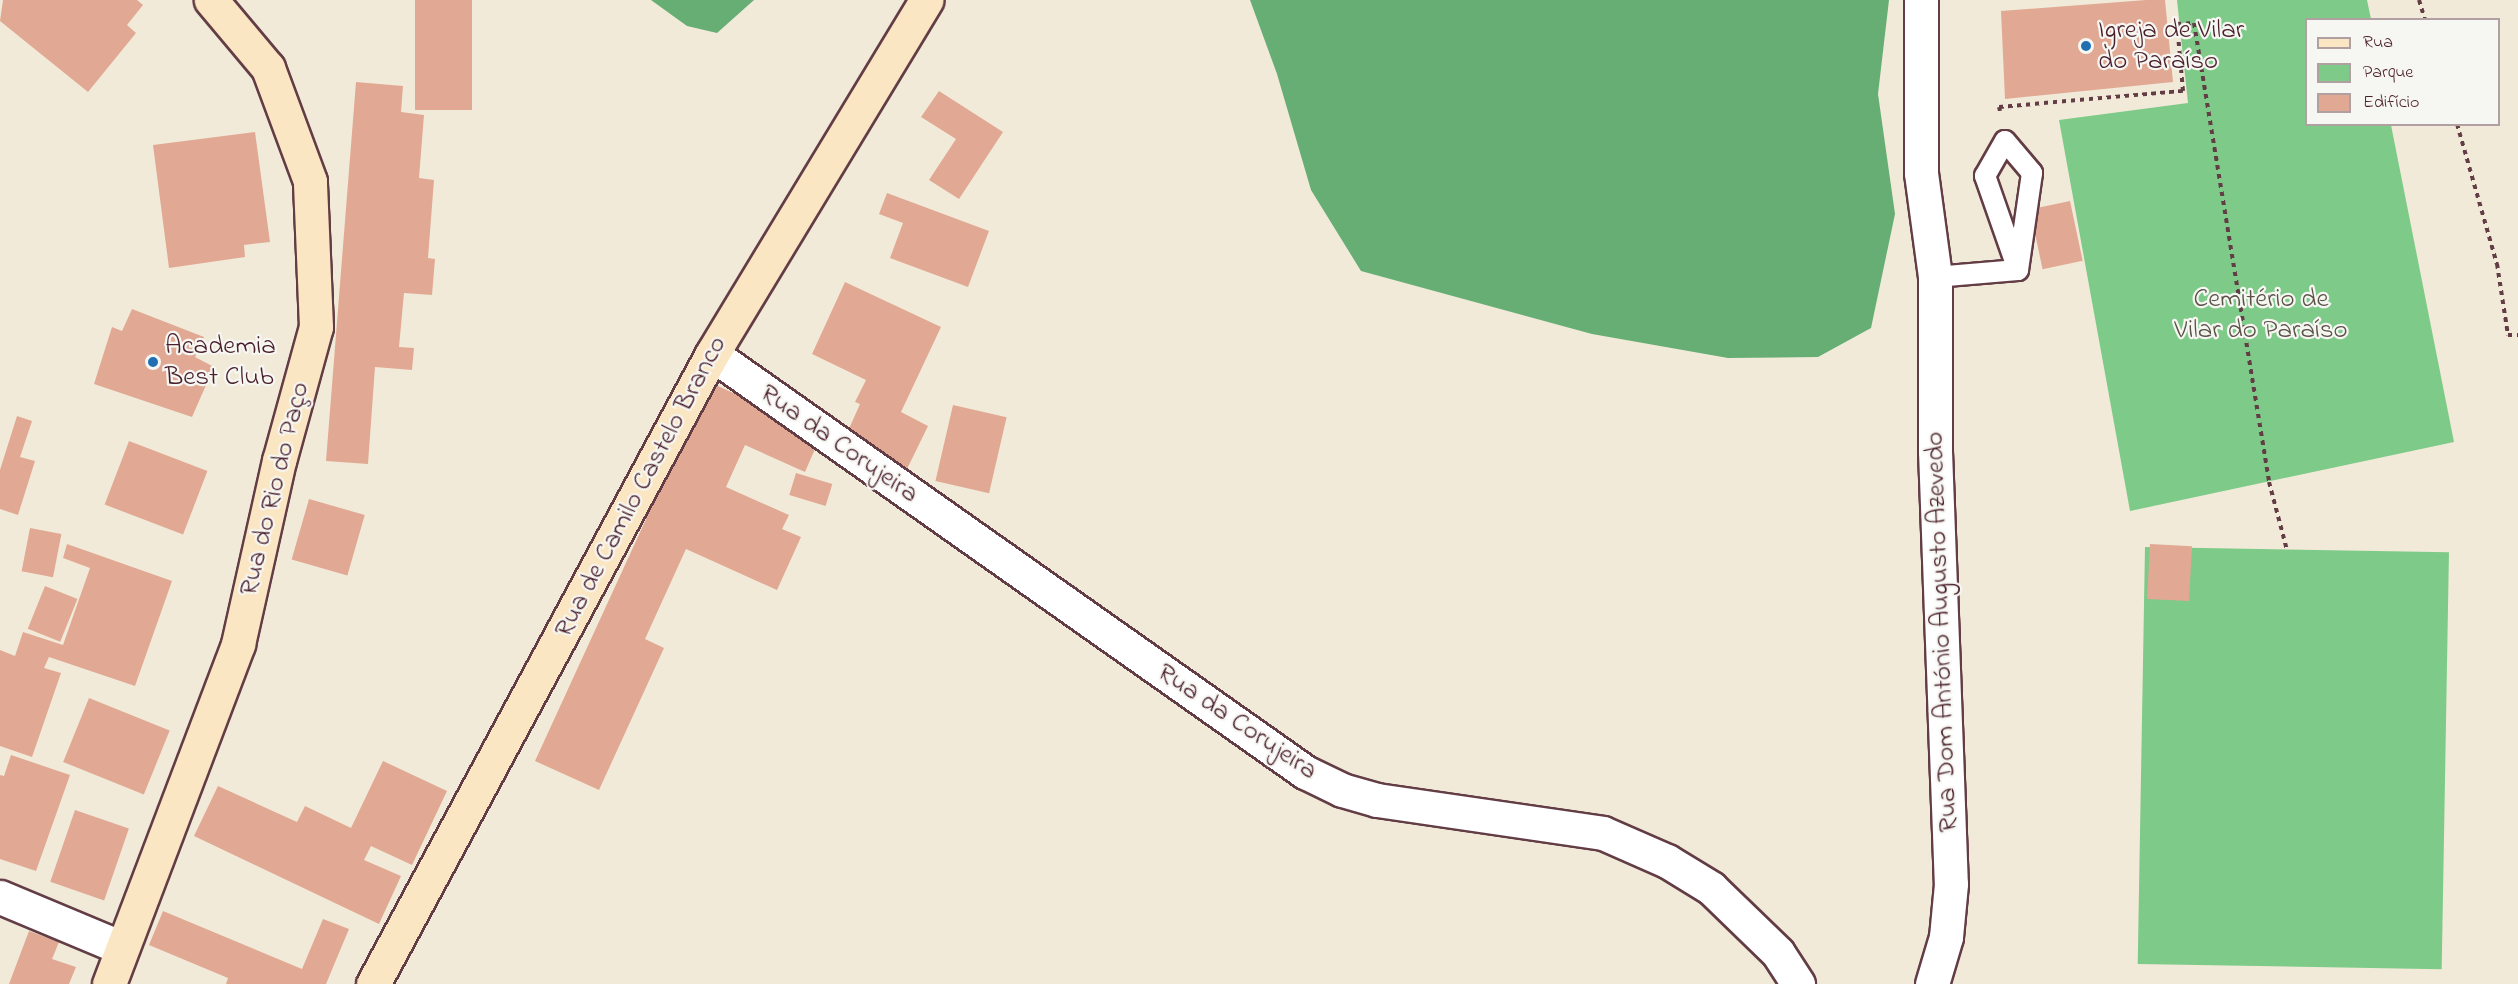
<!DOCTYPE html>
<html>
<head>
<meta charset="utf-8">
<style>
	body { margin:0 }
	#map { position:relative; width:2518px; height:984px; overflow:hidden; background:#f1ead8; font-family:"Indie Flower",sans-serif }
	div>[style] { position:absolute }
	.green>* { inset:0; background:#7eca88; transform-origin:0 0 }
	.forest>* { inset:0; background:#66ae74 }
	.building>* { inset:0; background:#e1a994; transform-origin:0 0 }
	.path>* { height:4px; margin-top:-2px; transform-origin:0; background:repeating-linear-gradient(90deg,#633d45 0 4.5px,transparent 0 9px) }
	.roads { filter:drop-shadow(2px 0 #633d45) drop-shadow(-2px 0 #633d45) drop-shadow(0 2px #633d45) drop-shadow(0 -2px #633d45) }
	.lane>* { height:20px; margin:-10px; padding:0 10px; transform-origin:10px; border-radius:10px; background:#fff }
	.street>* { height:33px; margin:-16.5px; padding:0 16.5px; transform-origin:16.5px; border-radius:16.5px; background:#fff }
	.secondary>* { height:33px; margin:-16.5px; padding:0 16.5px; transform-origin:16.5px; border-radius:16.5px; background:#fbe6c3 }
	.dots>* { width:16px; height:16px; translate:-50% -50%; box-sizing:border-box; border:3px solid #f6f6f2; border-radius:50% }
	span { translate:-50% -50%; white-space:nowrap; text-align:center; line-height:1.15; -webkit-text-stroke:4.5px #f6f6f2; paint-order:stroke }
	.poi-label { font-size:27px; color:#4a1f2b }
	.left { translate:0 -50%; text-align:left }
	.park-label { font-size:27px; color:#5a5247 }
	.street-label { font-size:27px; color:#4a1f2b }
	.legend { position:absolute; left:2305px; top:18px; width:195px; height:108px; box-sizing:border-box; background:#f6f6f2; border:2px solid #b1a0a2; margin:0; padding:8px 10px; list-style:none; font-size:18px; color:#4a1f2b }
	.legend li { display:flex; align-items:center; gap:12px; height:30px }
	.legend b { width:30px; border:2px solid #b1a0a2 }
</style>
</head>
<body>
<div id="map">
	<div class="green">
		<div style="clip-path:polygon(2177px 0,2367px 0,2371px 19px,2306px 20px,2306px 124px,2391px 125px,2454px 442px,2130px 511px,2059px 120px,2188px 103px)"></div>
		<div style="left:2145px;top:547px;width:304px;height:417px;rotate:1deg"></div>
	</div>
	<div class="forest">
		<div style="clip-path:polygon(651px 0,754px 0,717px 33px,687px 26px)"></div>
		<div style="clip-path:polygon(1250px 0,1889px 0,1878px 94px,1895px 214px,1871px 328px,1818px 357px,1728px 358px,1592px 334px,1361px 271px,1311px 190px,1277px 74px)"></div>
	</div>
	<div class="building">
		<div style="clip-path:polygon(3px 0,137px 0,143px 5px,127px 25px,136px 33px,88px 92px,0 21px)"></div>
		<div style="left:415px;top:0;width:57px;height:110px"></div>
		<div style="clip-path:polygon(2146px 0,2165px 0,2173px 82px,2005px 99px,2001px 11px)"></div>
		<div style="clip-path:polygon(356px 82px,403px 86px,401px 112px,424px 115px,419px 178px,434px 180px,428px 258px,435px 259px,432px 295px,404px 293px,399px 347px,414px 348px,412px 370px,375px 367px,368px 464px,326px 461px)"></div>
		<div style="clip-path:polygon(939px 91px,1003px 132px,959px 199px,929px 180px,956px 139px,921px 117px)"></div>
		<div style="clip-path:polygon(255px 132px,270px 242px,244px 245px,245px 257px,169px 268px,153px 145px)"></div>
		<div style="clip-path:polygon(887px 193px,989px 231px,968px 287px,890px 258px,903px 223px,879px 214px)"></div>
		<div style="left:2070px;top:201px;width:61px;height:41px;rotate:78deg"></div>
		<div style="clip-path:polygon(845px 282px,941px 327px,901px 412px,928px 426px,907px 469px,844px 440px,860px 404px,855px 402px,866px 380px,812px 354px)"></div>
		<div style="clip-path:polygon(132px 309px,204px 337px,195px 357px,214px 367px,192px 417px,94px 384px,112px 327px,122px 331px)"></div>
		<div style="clip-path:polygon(709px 382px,822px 433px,805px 472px,745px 445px,726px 487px,789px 515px,782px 529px,801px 537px,777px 590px,686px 549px,645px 639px,664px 648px,599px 790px,535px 761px)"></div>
		<div style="left:953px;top:405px;width:55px;height:78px;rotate:13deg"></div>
		<div style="clip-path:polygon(17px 416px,32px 421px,20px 457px,35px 461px,18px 515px,0 509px,0 470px)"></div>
		<div style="left:129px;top:441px;width:84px;height:68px;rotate:21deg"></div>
		<div style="left:796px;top:473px;width:38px;height:23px;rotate:17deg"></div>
		<div style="left:309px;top:499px;width:58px;height:63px;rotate:16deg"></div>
		<div style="left:30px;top:528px;width:32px;height:44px;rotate:11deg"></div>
		<div style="clip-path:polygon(67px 544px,172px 581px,135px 686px,49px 657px,44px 668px,61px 673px,32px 757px,0 746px,0 650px,15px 656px,23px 632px,63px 645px,90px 568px,63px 558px)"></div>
		<div style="left:2150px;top:544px;width:42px;height:55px;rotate:3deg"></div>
		<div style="left:45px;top:586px;width:35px;height:46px;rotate:22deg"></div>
		<div style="left:89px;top:698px;width:87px;height:69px;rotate:22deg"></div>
		<div style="clip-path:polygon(11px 755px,70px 775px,36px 871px,0 859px,0 775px,4px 776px)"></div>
		<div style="clip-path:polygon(383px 761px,447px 791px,412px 865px,371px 846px,364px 860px,401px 876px,379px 924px,194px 836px,218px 786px,297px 822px,305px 806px,351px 828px)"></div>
		<div style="left:75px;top:810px;width:57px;height:76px;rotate:19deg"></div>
		<div style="clip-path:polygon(163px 911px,302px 969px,323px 919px,349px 929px,326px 984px,226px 984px,228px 978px,149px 945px)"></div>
		<div style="clip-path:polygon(29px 931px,59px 942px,52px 959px,76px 967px,69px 984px,9px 984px)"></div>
	</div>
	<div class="path">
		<div style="left:2419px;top:0;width:21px;rotate:73deg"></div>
		<div style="left:2000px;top:111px;width:4px;rotate:-104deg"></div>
		<div style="left:1999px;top:107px;width:185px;rotate:-5deg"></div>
		<div style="left:2183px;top:91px;width:67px;rotate:-95.1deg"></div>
		<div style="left:2177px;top:24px;width:17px;rotate:-3deg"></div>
		<div style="left:2194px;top:23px;width:465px;rotate:80.7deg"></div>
		<div style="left:2269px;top:482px;width:70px;rotate:75.2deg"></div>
		<div style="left:2457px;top:124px;width:146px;rotate:74.1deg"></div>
		<div style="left:2497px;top:264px;width:72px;rotate:81.2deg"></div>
		<div style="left:2508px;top:335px;width:10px"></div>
	</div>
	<div class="roads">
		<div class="lane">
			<div style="left:2005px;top:141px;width:42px;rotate:49.8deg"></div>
			<div style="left:2032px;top:173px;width:98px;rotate:98.2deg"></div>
			<div style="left:2018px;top:270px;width:100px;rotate:-109.3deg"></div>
			<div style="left:1985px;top:176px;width:40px;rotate:-60.3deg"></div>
			<div style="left:1935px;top:277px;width:83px;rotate:-4.8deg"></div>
		</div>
		<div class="street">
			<div style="left:1921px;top:0;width:173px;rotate:90deg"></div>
			<div style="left:1921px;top:173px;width:105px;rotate:82.3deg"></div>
			<div style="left:1935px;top:277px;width:174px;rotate:90deg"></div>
			<div style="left:1935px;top:451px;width:433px;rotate:87.9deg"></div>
			<div style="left:1951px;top:884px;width:53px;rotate:95.4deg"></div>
			<div style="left:1946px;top:937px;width:49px;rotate:106.6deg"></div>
			<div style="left:712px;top:354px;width:726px;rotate:35.18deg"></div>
			<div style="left:1305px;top:772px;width:41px;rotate:25.9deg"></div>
			<div style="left:1342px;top:790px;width:36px;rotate:16deg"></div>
			<div style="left:1377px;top:800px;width:228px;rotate:8.3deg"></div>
			<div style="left:1603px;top:833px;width:70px;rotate:23.6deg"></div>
			<div style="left:1667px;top:861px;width:52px;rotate:31.5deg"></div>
			<div style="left:1711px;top:888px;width:93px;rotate:44.1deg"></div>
			<div style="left:1778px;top:953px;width:37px;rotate:57deg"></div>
			<div style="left:0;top:897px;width:132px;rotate:22.7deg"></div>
		</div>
		<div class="secondary">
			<div style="left:109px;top:984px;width:364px;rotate:-69.2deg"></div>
			<div style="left:238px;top:644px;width:188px;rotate:-77.4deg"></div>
			<div style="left:279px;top:461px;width:139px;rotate:-74.6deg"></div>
			<div style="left:316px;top:327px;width:146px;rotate:-92.4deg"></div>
			<div style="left:310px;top:181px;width:121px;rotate:-110.4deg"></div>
			<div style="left:268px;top:68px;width:89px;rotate:-130deg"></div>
			<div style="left:373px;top:984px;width:715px;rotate:-61.72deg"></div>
			<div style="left:712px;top:354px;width:414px;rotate:-58.8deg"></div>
		</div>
	</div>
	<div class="dots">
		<div style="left:2086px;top:46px;background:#1f6fb2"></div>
		<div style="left:153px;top:362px;background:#1f6fb2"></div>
	</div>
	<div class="poi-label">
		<span class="left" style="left:2098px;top:46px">Igreja de Vilar<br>do Paraíso</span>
		<span class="left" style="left:165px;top:362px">Academia<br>Best Club</span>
	</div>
	<div class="park-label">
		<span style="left:2261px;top:315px">Cemitério de<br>Vilar do Paraíso</span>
	</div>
	<div class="street-label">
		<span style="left:839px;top:444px;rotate:35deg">Rua da Corujeira</span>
		<span style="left:641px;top:487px;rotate:-62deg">Rua de Camilo Castelo Branco</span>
		<span style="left:275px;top:489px;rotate:-76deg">Rua do Rio do Paço</span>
		<span style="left:1942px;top:632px;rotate:-92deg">Rua Dom António Augusto Azevedo</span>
		<span style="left:1237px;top:722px;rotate:34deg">Rua da Corujeira</span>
	</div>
	<ul class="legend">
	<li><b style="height:8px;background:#fbe6c3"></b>Rua</li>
	<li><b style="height:16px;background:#7eca88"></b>Parque</li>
	<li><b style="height:16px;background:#e1a994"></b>Edifício</li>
	</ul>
</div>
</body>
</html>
